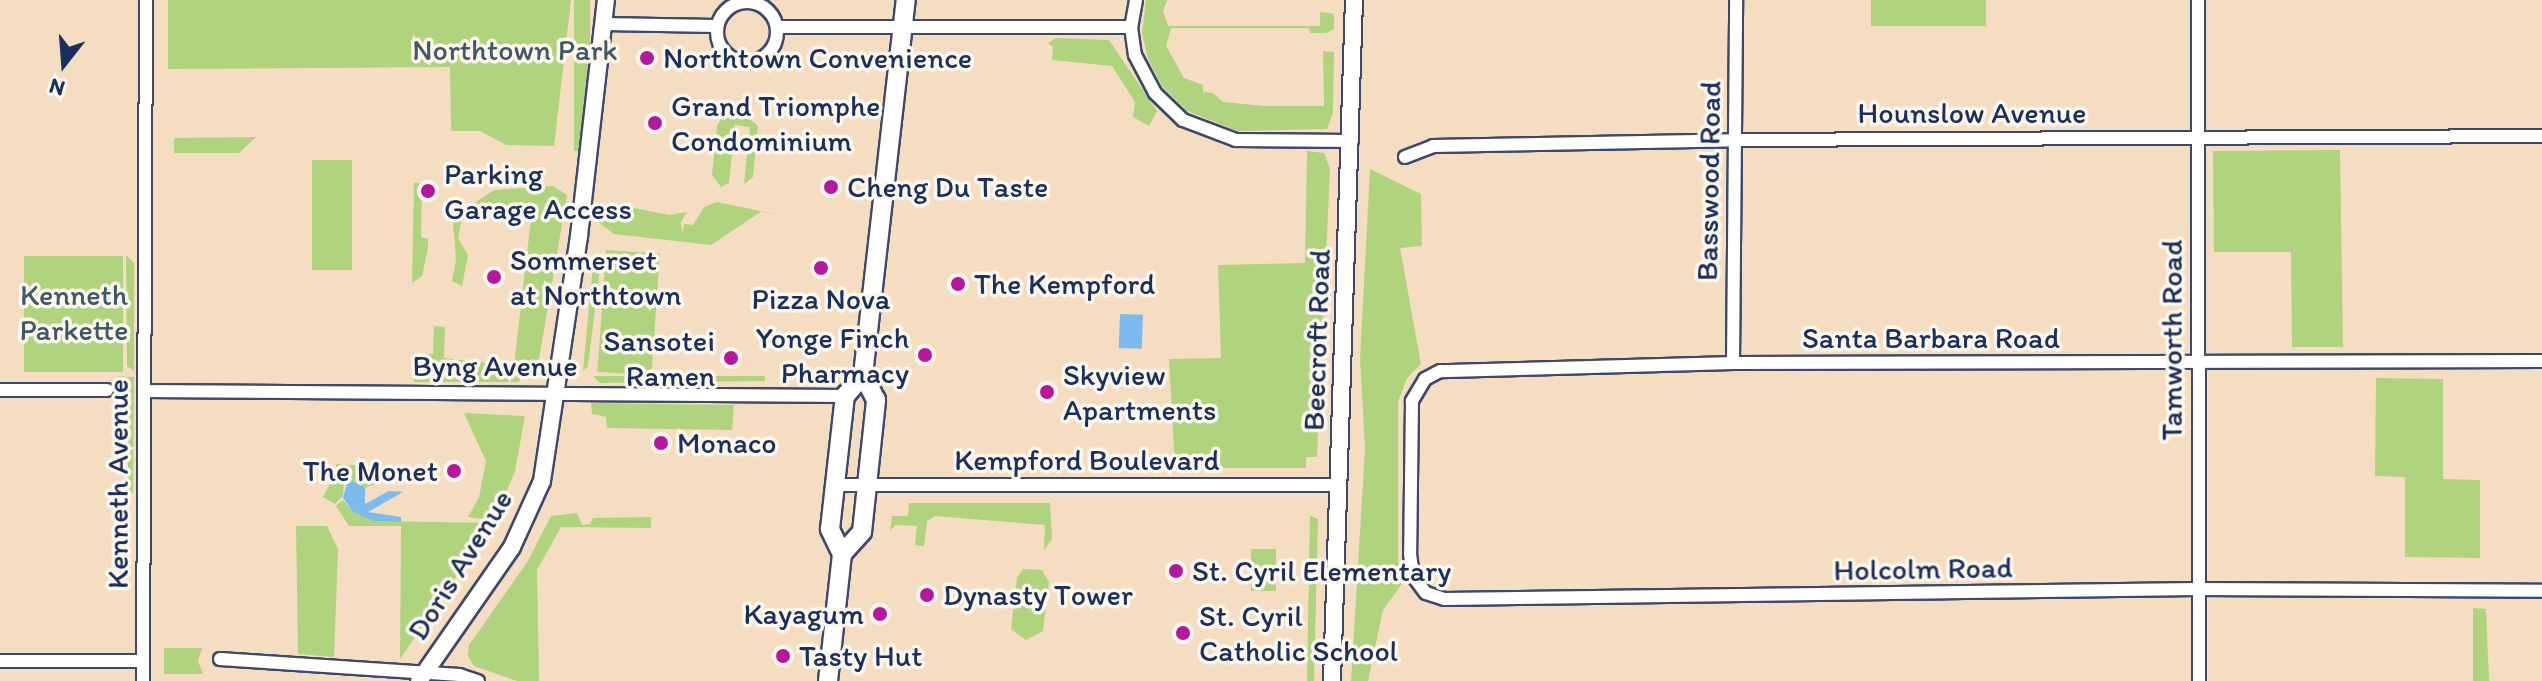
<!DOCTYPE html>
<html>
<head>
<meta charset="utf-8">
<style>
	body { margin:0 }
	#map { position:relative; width:2542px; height:681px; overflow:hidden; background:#f5ddc1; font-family:Itim,sans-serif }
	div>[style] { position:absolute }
	.green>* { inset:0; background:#afd47d; transform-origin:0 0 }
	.water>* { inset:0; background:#7cbbf0; transform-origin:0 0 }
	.roads { filter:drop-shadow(2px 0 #3c496d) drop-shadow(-2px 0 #3c496d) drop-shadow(0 2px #3c496d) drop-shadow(0 -2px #3c496d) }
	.street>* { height:12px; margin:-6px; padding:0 6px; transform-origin:6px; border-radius:6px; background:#fff }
	.street>.ring { margin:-6px; padding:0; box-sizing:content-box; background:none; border:12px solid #fff; border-radius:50% }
	.secondary>* { height:16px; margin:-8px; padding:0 8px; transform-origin:8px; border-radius:8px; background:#fff }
	.primary>* { height:18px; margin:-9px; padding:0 9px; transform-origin:9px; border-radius:9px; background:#fff }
	.dots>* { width:22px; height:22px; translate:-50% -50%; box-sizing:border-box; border:4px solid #fbf7ec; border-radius:50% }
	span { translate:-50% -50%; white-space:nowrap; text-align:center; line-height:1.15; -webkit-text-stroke:7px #fbf7ec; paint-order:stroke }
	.park-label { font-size:30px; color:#405866 }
	.poi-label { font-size:30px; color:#1b2f5e }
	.left { translate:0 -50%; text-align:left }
	.right { translate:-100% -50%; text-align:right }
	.street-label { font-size:30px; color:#1b2f5e }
	.north { position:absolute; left:24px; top:24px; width:80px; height:80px; -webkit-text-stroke:6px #fbf7ec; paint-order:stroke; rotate:197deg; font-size:22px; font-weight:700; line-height:32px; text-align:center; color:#1b2f5e }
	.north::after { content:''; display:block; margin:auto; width:28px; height:36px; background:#1b2f5e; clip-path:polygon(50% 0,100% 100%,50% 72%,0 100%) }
</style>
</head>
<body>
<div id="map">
	<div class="green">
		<div style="clip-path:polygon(168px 0,571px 0,554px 146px,506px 145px,480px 131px,451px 131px,450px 67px,168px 69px)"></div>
		<div style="left:574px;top:0;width:16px;height:151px"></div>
		<div style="clip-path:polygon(1146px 0,1167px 0,1163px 11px,1168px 26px,1320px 26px,1320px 12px,1334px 14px,1334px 29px,1326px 33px,1310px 33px,1309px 28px,1171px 28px,1166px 46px,1184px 78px,1203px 85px,1203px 92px,1213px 93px,1223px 102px,1265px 106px,1324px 106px,1323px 51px,1334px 52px,1333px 112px,1327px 129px,1238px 131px,1187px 111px,1162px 86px,1148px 59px,1142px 33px)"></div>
		<div style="left:1871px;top:0;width:115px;height:26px"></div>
		<div style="clip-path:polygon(1056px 38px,1109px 40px,1157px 111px,1149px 126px,1133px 117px,1135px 102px,1112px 66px,1052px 60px,1053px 47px,1048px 43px)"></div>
		<div style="clip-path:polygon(739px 109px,758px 126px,753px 177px,744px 184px,750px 127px,735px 125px,729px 183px,721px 187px,712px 175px,717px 126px,723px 115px)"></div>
		<div style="clip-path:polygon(256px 137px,239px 153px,174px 153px,174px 138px)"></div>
		<div style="clip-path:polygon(2340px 150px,2343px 347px,2292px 347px,2291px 252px,2214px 252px,2213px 151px)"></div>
		<div style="clip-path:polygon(1307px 151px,1324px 153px,1330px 169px,1317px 457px,1306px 457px,1306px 468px,1175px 468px,1169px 359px,1221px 358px,1218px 265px,1305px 263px)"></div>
		<div style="left:312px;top:160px;width:40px;height:110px"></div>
		<div style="clip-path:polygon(1370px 169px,1421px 194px,1422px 246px,1400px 248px,1421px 364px,1407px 378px,1398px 402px,1398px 560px,1404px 581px,1383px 610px,1368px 681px,1351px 681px,1365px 449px,1360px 359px)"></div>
		<div style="clip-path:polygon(414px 183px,422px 183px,421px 237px,428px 239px,428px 248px,422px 276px,412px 283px)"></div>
		<div style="clip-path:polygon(553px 186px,567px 195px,537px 371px,523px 372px,519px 382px,414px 382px,414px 355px,433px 354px,434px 326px,445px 327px,444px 358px,514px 366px,532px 210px,492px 205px,482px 215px,463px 213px,458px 238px,468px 255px,462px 286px,452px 281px,456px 260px,453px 221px,458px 214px,494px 190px)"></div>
		<div style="clip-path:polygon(717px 202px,784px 216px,762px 211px,711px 245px,614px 234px,598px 222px,605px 208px,615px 204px,669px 215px,687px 212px,681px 222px,682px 234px,684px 224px,693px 225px,704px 207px)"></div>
		<div style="left:606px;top:250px;width:54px;height:122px;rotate:4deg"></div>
		<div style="clip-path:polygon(602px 252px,588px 366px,583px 371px,593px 265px)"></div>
		<div style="clip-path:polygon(126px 255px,134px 263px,134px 371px,127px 366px)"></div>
		<div style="left:24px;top:256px;width:99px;height:116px"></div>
		<div style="clip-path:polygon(118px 376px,134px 377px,133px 493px,128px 494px,128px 410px,115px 401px,123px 391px)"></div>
		<div style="clip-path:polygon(593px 376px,765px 376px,765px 381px,600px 383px)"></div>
		<div style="clip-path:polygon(2376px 378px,2443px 379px,2443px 479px,2480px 480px,2480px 558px,2405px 557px,2405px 477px,2375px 476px)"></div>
		<div style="clip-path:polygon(591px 403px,734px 405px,732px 430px,607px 428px,606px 417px,592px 414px)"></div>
		<div style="clip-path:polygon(464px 413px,525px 416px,515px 471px,494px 521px,468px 517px,479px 497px,486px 461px)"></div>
		<div style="clip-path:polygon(336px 464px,368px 466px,381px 481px,365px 488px,344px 482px,343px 496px,335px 504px,323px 497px,330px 484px,336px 484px)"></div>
		<div style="clip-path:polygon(343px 500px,353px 512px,373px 521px,493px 523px,400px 659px,401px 526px,349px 526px,336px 506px)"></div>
		<div style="clip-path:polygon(909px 503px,1050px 503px,1052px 539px,1044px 550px,1045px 525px,935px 516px,927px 521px,924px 546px,915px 545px,917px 526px,896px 525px,890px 530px,892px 516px,908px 516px)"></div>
		<div style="clip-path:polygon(577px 513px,582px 525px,590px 524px,593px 518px,651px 517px,651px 528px,561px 527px,537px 570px,539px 681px,517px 681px,474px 666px,468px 656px,469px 645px,528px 561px,551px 516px)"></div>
		<div style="clip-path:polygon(1310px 516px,1318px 519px,1314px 681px,1307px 681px)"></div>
		<div style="clip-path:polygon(296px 526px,327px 526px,338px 549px,334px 657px,298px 654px)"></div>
		<div style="left:1251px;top:549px;width:25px;height:42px"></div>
		<div style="clip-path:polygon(1023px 569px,1042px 570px,1049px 582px,1043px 631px,1026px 640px,1011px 629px,1017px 578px)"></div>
		<div style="clip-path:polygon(2473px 608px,2486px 609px,2489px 681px,2473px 681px)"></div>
		<div style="clip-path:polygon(164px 648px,202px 648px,198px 661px,203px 674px,164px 674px)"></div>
	</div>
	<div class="water">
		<div style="left:1120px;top:314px;width:23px;height:34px;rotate:2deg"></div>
		<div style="clip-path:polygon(348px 479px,365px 488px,365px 504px,389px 491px,403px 492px,368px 512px,401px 517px,401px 522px,373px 521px,353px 512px,343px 498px)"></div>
	</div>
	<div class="roads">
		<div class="street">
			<div style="left:1136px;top:0;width:27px;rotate:100deg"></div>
			<div style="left:1131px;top:27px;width:28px;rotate:82deg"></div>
			<div style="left:1135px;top:55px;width:43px;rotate:62.2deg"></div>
			<div style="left:1155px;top:93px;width:39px;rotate:44deg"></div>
			<div style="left:1183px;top:120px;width:57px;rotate:20.7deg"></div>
			<div style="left:1236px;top:140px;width:116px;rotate:0.5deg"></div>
			<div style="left:2198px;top:0;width:681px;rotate:89.92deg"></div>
			<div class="ring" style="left:717px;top:2px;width:48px;height:48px"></div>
			<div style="left:604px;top:24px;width:111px;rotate:1deg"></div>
			<div style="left:779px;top:27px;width:352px"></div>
			<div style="left:1405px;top:157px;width:30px;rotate:-21deg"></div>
			<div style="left:1433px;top:146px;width:303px;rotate:-1.1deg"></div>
			<div style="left:1736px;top:140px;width:806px;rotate:-0.28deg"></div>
			<div style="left:2542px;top:361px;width:809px;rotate:179.86deg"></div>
			<div style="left:1733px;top:363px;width:293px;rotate:178.4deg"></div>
			<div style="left:1440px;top:371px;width:17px;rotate:152deg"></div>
			<div style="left:1425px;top:379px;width:26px;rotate:121deg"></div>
			<div style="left:1412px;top:401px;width:153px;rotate:90.7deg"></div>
			<div style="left:1410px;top:554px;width:22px;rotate:82deg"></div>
			<div style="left:1413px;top:576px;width:21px;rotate:53deg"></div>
			<div style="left:1426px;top:593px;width:19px;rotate:18deg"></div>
			<div style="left:1444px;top:599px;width:753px;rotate:-0.76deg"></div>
			<div style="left:2197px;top:589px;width:345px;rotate:0.3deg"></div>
			<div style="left:1733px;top:363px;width:363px;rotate:-89.5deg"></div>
			<div style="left:0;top:390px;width:107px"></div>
			<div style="left:145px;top:391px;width:700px;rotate:0.41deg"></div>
			<div style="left:835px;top:485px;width:505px"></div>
			<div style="left:220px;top:659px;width:240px;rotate:3.8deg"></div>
			<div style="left:459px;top:675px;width:20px;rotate:18deg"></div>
			<div style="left:0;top:661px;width:143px"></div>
			<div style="left:143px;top:681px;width:681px;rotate:-89.75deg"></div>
		</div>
		<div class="secondary">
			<div style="left:419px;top:681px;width:163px;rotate:-55.2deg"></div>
			<div style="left:512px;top:547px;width:72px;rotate:-65.6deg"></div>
			<div style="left:542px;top:481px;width:248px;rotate:-81.4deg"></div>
			<div style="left:579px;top:236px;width:238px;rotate:-83.5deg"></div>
			<div style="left:1332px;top:681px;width:681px;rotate:-88.15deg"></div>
		</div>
		<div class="primary">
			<div style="left:842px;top:554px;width:30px;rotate:-48deg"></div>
			<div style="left:862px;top:532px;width:133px;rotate:-83.9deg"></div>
			<div style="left:876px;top:400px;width:28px;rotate:-117deg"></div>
			<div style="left:863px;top:375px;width:377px;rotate:-83.5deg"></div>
			<div style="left:828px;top:681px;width:128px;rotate:-83.7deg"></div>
			<div style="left:842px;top:554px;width:28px;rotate:-116deg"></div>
			<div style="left:830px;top:529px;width:134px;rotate:-83.6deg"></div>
			<div style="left:845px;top:396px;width:28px;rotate:-49deg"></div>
		</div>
	</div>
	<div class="dots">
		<div style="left:647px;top:58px;background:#b5179e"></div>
		<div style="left:655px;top:123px;background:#b5179e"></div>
		<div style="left:831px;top:187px;background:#b5179e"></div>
		<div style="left:428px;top:191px;background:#b5179e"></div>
		<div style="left:821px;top:268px;background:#b5179e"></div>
		<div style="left:494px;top:277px;background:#b5179e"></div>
		<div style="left:958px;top:284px;background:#b5179e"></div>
		<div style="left:925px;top:355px;background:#b5179e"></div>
		<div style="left:731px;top:358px;background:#b5179e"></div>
		<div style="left:1047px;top:392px;background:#b5179e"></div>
		<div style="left:661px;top:443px;background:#b5179e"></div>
		<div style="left:454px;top:471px;background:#b5179e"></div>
		<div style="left:1176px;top:571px;background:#b5179e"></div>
		<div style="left:927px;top:595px;background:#b5179e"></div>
		<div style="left:880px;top:614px;background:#b5179e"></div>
		<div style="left:1183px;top:633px;background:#b5179e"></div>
		<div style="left:783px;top:656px;background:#b5179e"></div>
	</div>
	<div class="park-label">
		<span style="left:515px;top:50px">Northtown Park</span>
		<span style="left:74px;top:312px">Kenneth<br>Parkette</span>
	</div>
	<div class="poi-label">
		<span class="left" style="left:663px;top:58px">Northtown Convenience</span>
		<span class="left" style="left:671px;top:123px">Grand Triomphe<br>Condominium</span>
		<span class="left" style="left:444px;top:191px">Parking<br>Garage Access</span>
		<span class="left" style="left:847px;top:187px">Cheng Du Taste</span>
		<span class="left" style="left:510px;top:277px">Sommerset<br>at Northtown</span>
		<span class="left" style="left:974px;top:284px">The Kempford</span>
		<span style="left:821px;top:299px">Pizza Nova</span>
		<span class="right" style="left:909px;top:355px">Yonge Finch<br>Pharmacy</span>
		<span class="right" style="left:715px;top:358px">Sansotei<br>Ramen</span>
		<span class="left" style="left:1063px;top:392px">Skyview<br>Apartments</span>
		<span class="left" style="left:677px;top:443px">Monaco</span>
		<span class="right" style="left:438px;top:471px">The Monet</span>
		<span class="left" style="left:1192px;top:571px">St. Cyril Elementary</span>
		<span class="left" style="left:943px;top:595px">Dynasty Tower</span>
		<span class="right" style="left:864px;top:614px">Kayagum</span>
		<span class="left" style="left:1199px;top:633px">St. Cyril<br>Catholic School</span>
		<span class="left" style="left:799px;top:656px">Tasty Hut</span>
	</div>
	<div class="street-label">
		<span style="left:1972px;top:113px">Hounslow Avenue</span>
		<span style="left:1709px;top:181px;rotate:-89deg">Basswood Road</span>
		<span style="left:1931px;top:338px">Santa Barbara Road</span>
		<span style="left:1317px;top:340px;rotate:-88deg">Beecroft Road</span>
		<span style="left:2172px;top:340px;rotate:-90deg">Tamworth Road</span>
		<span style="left:495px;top:366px">Byng Avenue</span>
		<span style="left:1087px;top:460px">Kempford Boulevard</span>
		<span style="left:118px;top:484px;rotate:-90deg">Kenneth Avenue</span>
		<span style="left:460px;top:565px;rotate:-58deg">Doris Avenue</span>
		<span style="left:1923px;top:569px;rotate:-1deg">Holcolm Road</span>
	</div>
	<div class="north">N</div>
</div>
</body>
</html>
